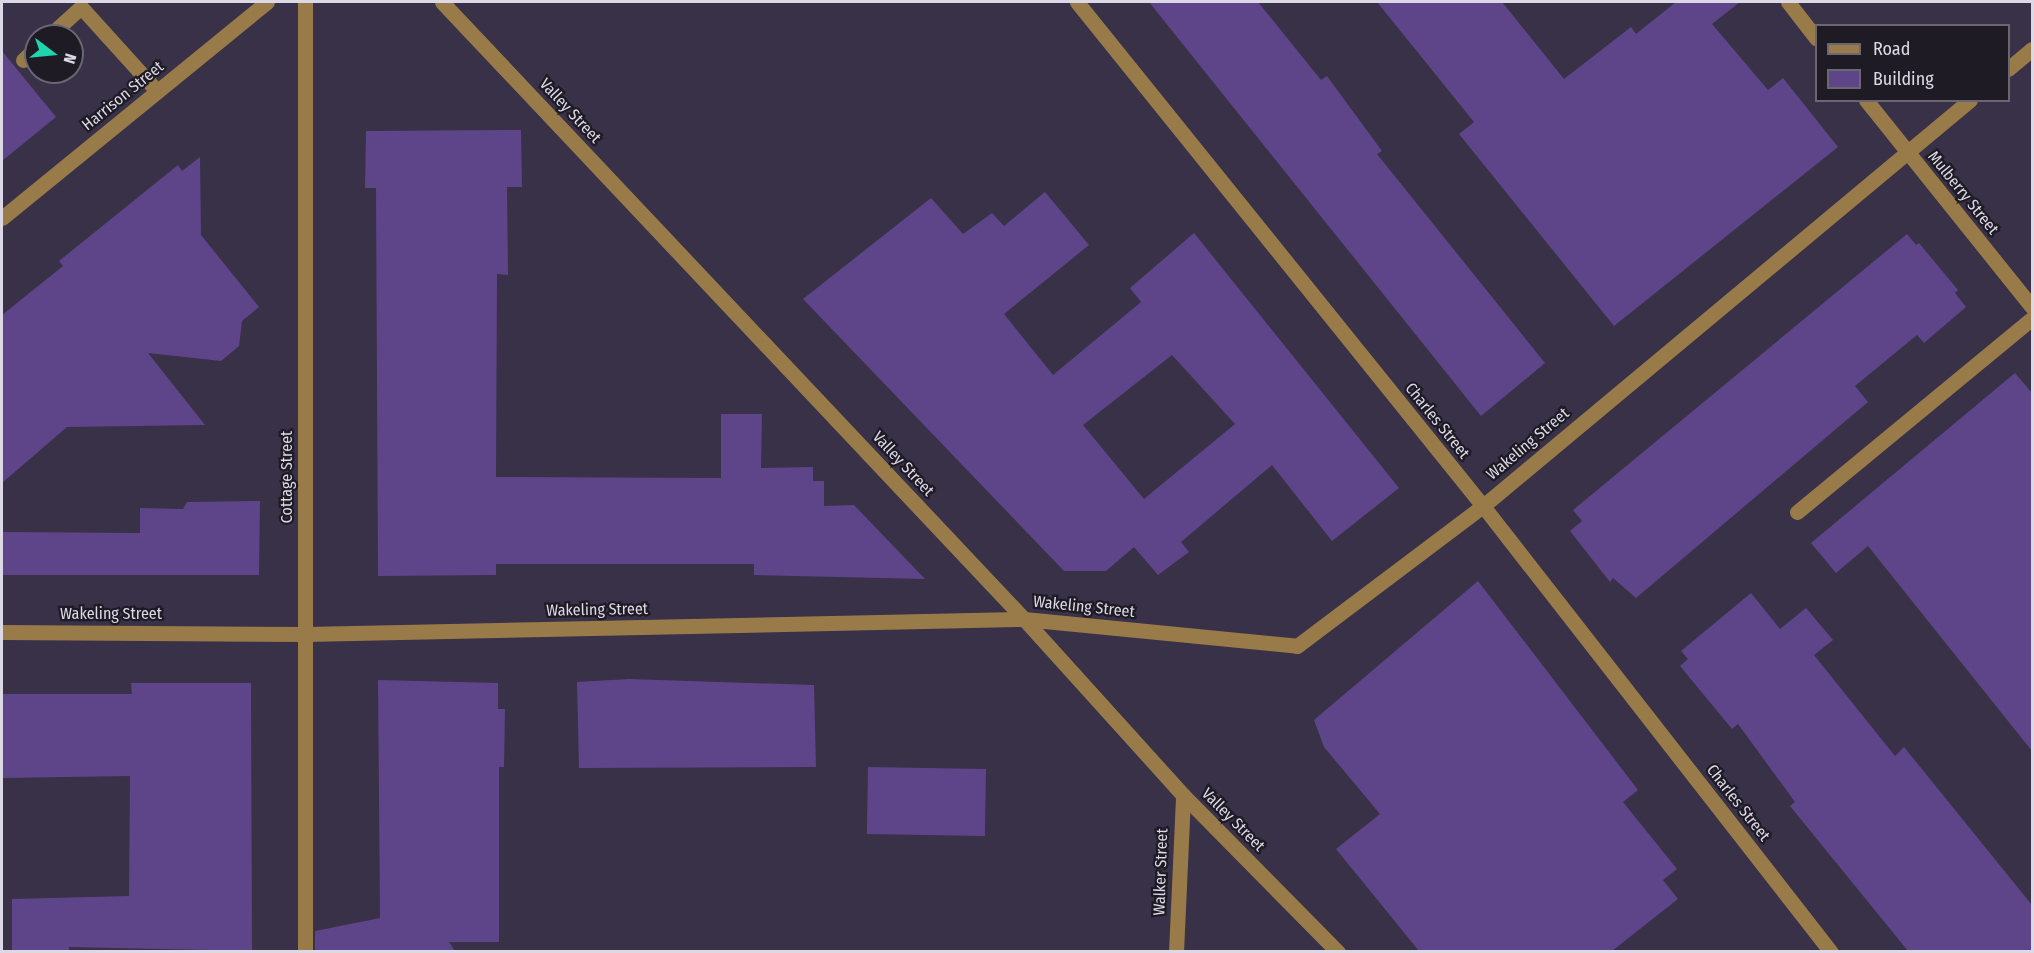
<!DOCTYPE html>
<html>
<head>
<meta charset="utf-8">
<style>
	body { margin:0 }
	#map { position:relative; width:2034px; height:953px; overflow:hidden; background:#383147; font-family:"Fira Sans Condensed",sans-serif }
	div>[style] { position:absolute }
	.building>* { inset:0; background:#5e4589; transform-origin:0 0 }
	.minor>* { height:15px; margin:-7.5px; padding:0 7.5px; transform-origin:7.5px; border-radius:7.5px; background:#997b4a }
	span { translate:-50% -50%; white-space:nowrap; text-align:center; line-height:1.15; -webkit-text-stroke:4.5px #1e1b25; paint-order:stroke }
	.street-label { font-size:16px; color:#dcd8e6 }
	.frame { position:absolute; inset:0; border:3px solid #dcd8e6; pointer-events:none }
	.legend { position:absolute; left:1815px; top:24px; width:195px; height:78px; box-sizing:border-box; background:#1e1b25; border:2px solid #6a6772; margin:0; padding:8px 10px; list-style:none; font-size:18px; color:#dcd8e6 }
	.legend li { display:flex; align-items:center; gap:12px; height:30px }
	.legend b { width:30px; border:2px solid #6a6772 }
	.north { position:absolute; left:24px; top:24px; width:60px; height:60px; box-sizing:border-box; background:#1e1b25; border:2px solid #6a6772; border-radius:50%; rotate:106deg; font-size:16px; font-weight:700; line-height:24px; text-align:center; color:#dcd8e6 }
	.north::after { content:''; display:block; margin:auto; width:21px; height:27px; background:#1ed5b0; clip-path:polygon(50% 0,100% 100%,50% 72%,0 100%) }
</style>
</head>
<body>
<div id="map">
	<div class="building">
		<div style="clip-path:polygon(1149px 2px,1258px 2px,1321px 80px,1327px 76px,1382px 151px,1377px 154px,1545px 363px,1481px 416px)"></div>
		<div style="clip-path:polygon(1377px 2px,1502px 2px,1564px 79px,1631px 27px,1636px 34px,1676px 2px,1740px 2px,1712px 24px,1768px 90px,1783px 78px,1838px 147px,1614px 326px,1459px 134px,1474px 122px)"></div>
		<div style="clip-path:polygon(2px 51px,56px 117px,2px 161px)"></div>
		<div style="clip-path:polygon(521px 130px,522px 187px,507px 187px,508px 275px,497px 274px,496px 477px,721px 478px,721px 414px,762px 414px,761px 468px,813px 467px,813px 481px,824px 481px,824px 506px,854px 505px,925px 579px,754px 575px,754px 564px,496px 564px,496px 575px,378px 576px,376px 188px,365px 188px,366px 131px)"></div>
		<div style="clip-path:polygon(200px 157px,201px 235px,259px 307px,242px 321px,239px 346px,221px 361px,148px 353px,205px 425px,67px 427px,2px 483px,2px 315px,63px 266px,59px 261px,178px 165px,182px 171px)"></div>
		<div style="clip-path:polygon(evenodd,1045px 192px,1089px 245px,1004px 314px,1053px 375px,1141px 302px,1130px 288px,1194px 233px,1399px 488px,1332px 541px,1272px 465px,1181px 542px,1189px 552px,1158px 575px,1134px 547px,1106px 571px,1064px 571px,803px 299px,931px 198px,963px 234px,992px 213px,1004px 226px,1045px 192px,1172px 355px,1235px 424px,1144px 499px,1083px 425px,1172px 355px)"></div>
		<div style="clip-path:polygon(1907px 234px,1916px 245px,1919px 243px,1958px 290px,1955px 293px,1966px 307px,1924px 343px,1917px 335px,1855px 386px,1868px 402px,1636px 598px,1613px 578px,1610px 582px,1570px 531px,1582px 521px,1573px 510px)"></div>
		<div style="clip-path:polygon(2015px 373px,2032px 393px,2032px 751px,1868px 546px,1836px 573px,1811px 543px)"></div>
		<div style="clip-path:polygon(260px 501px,259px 575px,2px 575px,2px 532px,140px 533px,140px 508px,183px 509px,187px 502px)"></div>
		<div style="clip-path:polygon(1478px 581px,1638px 790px,1623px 802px,1677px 869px,1663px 880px,1678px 899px,1612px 951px,1419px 951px,1336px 849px,1380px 814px,1324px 747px,1314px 720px)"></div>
		<div style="clip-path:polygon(1751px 593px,1780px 629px,1806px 608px,1833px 640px,1814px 655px,1895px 756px,1904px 747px,2032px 905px,2032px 951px,1908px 951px,1790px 806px,1795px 802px,1738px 724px,1732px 729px,1680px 666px,1688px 659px,1681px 651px)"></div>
		<div style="clip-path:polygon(629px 679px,814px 685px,816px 767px,579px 768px,577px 682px)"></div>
		<div style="clip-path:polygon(378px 680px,498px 683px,498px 709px,505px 709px,504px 767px,499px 767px,499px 942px,449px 942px,455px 951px,315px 951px,315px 931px,380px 918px)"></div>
		<div style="clip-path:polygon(131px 683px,251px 683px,252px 951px,69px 947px,69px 951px,12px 951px,12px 899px,129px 896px,130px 776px,2px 778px,2px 694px,132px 694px)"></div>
		<div style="left:986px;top:769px;width:67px;height:118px;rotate:91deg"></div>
	</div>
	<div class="minor">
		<div style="left:305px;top:2px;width:950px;rotate:90deg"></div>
		<div style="left:442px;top:2px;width:848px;rotate:46.67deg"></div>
		<div style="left:1024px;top:619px;width:237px;rotate:47.9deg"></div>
		<div style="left:1183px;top:795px;width:221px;rotate:45.4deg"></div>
		<div style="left:1077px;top:2px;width:647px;rotate:51.15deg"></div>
		<div style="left:1483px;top:506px;width:566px;rotate:52.04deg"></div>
		<div style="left:1788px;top:2px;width:46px;rotate:52.1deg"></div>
		<div style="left:49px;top:36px;width:43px;rotate:-42.2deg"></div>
		<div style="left:81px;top:7px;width:113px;rotate:47.9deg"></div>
		<div style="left:23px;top:60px;width:18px;rotate:-43deg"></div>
		<div style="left:2008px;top:69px;width:31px;rotate:-40deg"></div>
		<div style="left:1866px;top:100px;width:265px;rotate:51.3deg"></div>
		<div style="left:2px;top:218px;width:342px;rotate:-39.2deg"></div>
		<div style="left:1797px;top:512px;width:305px;rotate:-39.5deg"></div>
		<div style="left:2px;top:632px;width:303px;rotate:0.4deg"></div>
		<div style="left:305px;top:634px;width:719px;rotate:-1.2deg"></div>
		<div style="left:1024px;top:619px;width:274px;rotate:5.6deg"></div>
		<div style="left:1297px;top:646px;width:233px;rotate:-37deg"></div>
		<div style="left:1483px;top:506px;width:634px;rotate:-39.82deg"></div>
		<div style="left:1176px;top:952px;width:157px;rotate:-87.4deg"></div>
	</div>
	<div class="street-label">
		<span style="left:123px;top:96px;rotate:-39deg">Harrison Street</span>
		<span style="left:570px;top:111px;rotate:47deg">Valley Street</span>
		<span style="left:1963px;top:193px;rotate:51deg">Mulberry Street</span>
		<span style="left:1437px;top:421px;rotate:51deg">Charles Street</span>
		<span style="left:1528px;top:444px;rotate:-40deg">Wakeling Street</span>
		<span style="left:903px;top:464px;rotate:47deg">Valley Street</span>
		<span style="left:287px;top:477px;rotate:-90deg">Cottage Street</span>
		<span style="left:1084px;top:607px;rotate:6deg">Wakeling Street</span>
		<span style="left:597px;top:610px;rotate:-1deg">Wakeling Street</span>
		<span style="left:111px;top:614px">Wakeling Street</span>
		<span style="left:1738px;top:803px;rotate:52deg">Charles Street</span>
		<span style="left:1233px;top:820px;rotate:45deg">Valley Street</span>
		<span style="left:1161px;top:872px;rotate:-88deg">Walker Street</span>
	</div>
	<div class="frame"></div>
	<ul class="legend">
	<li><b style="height:8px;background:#997b4a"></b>Road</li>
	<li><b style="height:16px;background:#5e4589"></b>Building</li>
	</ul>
	<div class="north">N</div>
</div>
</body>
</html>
